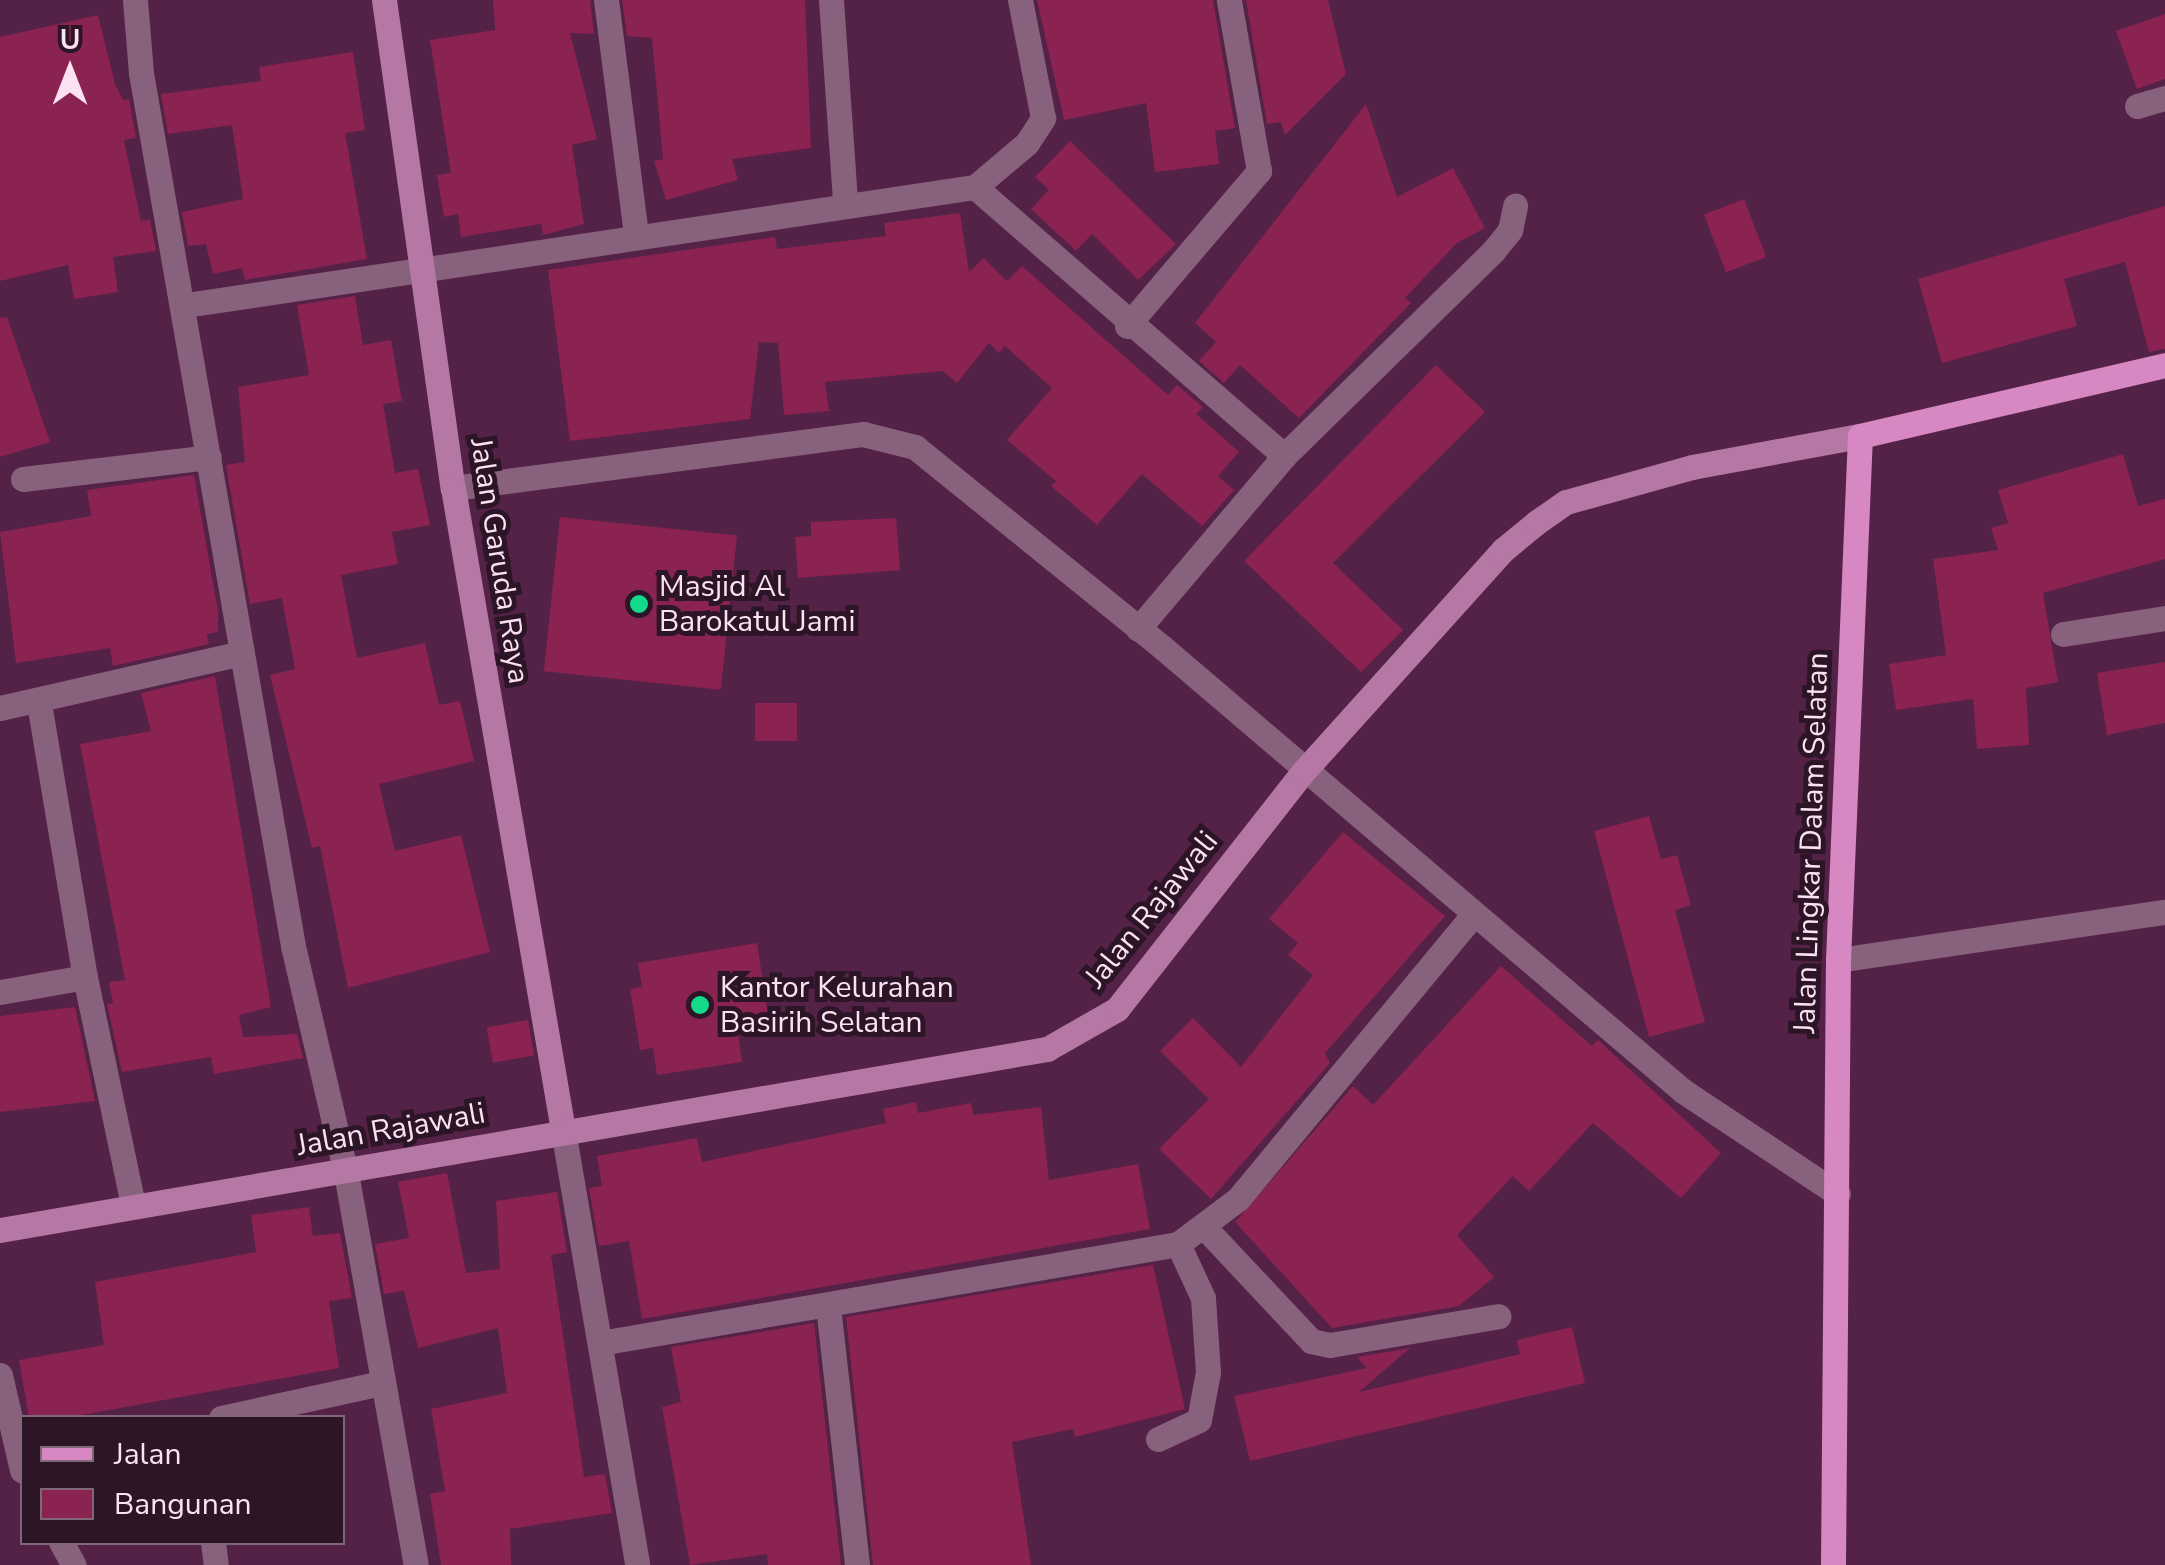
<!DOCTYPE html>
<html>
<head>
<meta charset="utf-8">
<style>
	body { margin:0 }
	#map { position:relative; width:2165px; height:1565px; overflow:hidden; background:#542147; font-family:"Nunito Sans",sans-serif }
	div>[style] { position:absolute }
	.building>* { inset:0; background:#8a2351; transform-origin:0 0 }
	.street>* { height:25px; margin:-12.5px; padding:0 12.5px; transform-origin:12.5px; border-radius:12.5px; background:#88617c }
	.secondary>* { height:25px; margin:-12.5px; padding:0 12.5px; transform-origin:12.5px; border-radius:12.5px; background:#b577a3 }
	.primary>* { height:25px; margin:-12.5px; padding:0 12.5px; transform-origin:12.5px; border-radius:12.5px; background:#d787c1 }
	.dots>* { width:28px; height:28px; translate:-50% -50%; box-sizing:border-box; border:5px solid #2c1526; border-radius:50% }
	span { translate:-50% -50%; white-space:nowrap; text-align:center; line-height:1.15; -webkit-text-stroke:10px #2c1526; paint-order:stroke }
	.street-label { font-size:30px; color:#fce1f3 }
	.poi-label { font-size:30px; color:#fce1f3 }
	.left { translate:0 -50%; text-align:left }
	.legend { position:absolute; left:20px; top:1415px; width:325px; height:130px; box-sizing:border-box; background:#2c1526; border:2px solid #7f6778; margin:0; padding:12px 18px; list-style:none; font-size:30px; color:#fce1f3 }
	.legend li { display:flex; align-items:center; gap:20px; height:50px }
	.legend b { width:50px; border:2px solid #7f6778 }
	.north { position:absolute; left:20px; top:20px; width:100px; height:100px; -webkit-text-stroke:8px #2c1526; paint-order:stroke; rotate:0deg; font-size:28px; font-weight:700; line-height:40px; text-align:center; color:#fce1f3 }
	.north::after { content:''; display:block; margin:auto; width:35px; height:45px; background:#fce1f3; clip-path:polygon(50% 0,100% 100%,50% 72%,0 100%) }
</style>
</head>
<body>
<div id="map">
	<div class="building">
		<div style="clip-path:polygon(493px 0,590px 0,594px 34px,570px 33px,597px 139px,572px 145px,584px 224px,543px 235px,541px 224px,461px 237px,458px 214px,444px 217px,437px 175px,451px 173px,430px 40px,495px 30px)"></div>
		<div style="clip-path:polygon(622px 0,805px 0,811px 148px,732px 159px,738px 180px,666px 200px,654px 161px,663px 159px,652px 38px,627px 36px)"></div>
		<div style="clip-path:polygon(1037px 0,1213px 0,1235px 128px,1215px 131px,1219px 164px,1155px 172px,1146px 103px,1064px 120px)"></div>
		<div style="clip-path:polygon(1246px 0,1328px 0,1346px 74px,1285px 135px,1281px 122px,1267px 124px)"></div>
		<div style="clip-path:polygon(2165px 14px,2165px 79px,2137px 89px,2116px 31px)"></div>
		<div style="clip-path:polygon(98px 15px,115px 84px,123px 100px,129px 99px,136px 138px,124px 140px,141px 221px,150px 219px,156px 251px,113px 257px,118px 292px,74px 299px,68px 265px,0 281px,0 37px)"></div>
		<div style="clip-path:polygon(353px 52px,365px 130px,345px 133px,367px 259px,245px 280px,242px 268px,213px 274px,206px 244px,188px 246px,182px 212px,243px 199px,232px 125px,168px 134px,161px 94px,261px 81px,259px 67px)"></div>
		<div style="clip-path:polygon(1366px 104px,1397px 197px,1453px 168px,1485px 228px,1457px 243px,1405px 298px,1411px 303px,1299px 418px,1240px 365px,1224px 383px,1199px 361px,1216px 342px,1195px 323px)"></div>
		<div style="clip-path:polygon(1070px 141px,1176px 244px,1138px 280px,1092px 234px,1076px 251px,1031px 209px,1049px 190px,1035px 177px)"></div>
		<div style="left:1744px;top:199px;width:62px;height:43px;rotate:69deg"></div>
		<div style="clip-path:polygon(2165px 206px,2165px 349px,2149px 352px,2125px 262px,2064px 279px,2077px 326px,1942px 363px,1918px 279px)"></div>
		<div style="clip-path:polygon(960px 213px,969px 272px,984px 258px,1007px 281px,1022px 266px,1168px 395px,1177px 385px,1203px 407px,1196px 414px,1239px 452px,1218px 476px,1234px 490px,1202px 526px,1142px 474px,1097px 525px,1051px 486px,1056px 481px,1007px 440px,1052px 388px,1005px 346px,999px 353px,989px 343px,957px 383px,943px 371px,825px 382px,829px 411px,784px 415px,778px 343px,759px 342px,750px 419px,570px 441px,548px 270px,775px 237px,777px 249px,886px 236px,884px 223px)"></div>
		<div style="clip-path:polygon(355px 296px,363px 345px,391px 340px,402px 401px,383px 404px,395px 473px,418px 469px,430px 525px,392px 532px,398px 564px,341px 575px,357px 658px,425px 643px,439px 705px,460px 701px,474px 761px,379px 784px,395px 851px,461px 835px,490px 952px,348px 988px,320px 846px,312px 848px,270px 675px,295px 669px,282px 598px,250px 604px,226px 465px,245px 462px,238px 387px,309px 375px,297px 305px)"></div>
		<div style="clip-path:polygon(7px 317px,50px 442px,0 457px,0 318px)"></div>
		<div style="clip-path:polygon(1436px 365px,1485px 412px,1333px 563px,1403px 630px,1361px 672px,1244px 561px)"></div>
		<div style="clip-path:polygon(2123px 454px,2138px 506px,2165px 499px,2165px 559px,2043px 593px,2058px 682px,2026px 688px,2029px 745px,1977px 749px,1973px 699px,1896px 710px,1889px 664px,1946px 655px,1933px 559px,1998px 550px,1991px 528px,2008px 523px,1998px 490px)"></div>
		<div style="clip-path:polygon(194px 475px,218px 611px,218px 632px,207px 634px,209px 644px,113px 666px,110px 648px,16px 663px,0 532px,91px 516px,87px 490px)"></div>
		<div style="left:560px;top:517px;width:178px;height:155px;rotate:6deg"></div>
		<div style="clip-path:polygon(896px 518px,900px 570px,798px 578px,795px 537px,811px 536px,811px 522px)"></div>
		<div style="clip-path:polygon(2165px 662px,2165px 723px,2107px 735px,2097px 673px)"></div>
		<div style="clip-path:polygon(215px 676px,271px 1007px,239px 1015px,243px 1037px,297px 1034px,303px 1058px,214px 1074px,211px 1057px,122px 1072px,107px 1004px,113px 1003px,109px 982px,125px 980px,80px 744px,151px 731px,141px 693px)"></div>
		<div style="left:755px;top:703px;width:42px;height:38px"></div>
		<div style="clip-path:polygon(1649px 816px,1661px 859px,1677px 855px,1691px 905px,1675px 910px,1705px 1022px,1649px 1037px,1594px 831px)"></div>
		<div style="clip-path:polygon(1343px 832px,1445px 916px,1325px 1053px,1330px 1063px,1211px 1199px,1159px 1149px,1209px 1099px,1160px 1051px,1193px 1018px,1241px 1067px,1313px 975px,1288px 955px,1298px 943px,1269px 919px)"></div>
		<div style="clip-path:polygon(757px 943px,769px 1021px,737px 1025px,742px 1062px,657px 1075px,653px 1048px,640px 1050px,630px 989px,642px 987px,638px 963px)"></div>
		<div style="clip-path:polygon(1501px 966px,1592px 1046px,1598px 1040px,1721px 1153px,1681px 1198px,1593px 1123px,1529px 1191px,1513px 1176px,1457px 1235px,1494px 1277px,1459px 1306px,1332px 1328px,1235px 1222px,1353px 1086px,1373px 1105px)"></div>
		<div style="clip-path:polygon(75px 1007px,95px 1101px,0 1112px,0 1016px)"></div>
		<div style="left:528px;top:1020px;width:36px;height:42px;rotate:80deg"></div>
		<div style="clip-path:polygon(916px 1102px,918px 1113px,971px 1103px,974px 1115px,1041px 1107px,1049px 1180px,1138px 1164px,1150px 1229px,642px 1319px,629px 1241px,599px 1246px,589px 1188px,602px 1186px,597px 1156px,697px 1138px,702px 1162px,886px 1123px,883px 1109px)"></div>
		<div style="clip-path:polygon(447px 1173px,466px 1273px,500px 1269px,496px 1201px,557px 1192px,567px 1252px,551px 1255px,584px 1477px,605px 1474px,612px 1513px,510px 1529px,511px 1565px,441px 1565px,430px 1494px,445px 1491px,431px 1409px,507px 1393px,498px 1328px,418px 1348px,404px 1291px,384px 1294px,375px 1244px,409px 1238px,398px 1182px)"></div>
		<div style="clip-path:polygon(309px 1207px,313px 1236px,340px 1233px,352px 1298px,329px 1301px,339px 1368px,65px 1418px,29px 1418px,19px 1360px,104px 1345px,95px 1282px,256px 1252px,251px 1215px)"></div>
		<div style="clip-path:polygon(1153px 1265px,1185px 1409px,1075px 1437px,1073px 1429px,1012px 1442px,1031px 1565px,873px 1565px,846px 1317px)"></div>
		<div style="clip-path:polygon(814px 1323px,841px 1565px,768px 1565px,767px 1554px,690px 1565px,662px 1407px,681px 1402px,671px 1347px)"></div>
		<div style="clip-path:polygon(1572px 1327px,1585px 1383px,1250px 1461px,1234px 1396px,1367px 1368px,1357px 1357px,1410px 1348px,1359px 1392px,1520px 1354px,1517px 1340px)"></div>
	</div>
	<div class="street">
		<div style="left:135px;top:0;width:73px;rotate:85.3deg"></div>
		<div style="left:141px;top:73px;width:886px;rotate:80.12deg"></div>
		<div style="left:293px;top:946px;width:233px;rotate:76.9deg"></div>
		<div style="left:346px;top:1173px;width:398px;rotate:79.9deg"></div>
		<div style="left:606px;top:0;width:236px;rotate:82.7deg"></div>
		<div style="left:831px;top:0;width:202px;rotate:86deg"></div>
		<div style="left:2137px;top:106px;width:29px;rotate:-16deg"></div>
		<div style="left:975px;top:187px;width:410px;rotate:41deg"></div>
		<div style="left:186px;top:305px;width:798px;rotate:-8.51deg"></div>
		<div style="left:975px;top:187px;width:68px;rotate:-40.2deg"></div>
		<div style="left:1027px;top:143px;width:30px;rotate:-57deg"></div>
		<div style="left:1043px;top:118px;width:120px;rotate:-101deg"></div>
		<div style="left:1127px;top:326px;width:204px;rotate:-49.6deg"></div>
		<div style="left:1259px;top:171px;width:174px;rotate:-100deg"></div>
		<div style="left:23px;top:479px;width:187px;rotate:-6.7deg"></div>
		<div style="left:453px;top:488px;width:414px;rotate:-7.5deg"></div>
		<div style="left:863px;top:434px;width:54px;rotate:14deg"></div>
		<div style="left:915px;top:447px;width:318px;rotate:39deg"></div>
		<div style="left:1162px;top:647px;width:685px;rotate:40.44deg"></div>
		<div style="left:1683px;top:1091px;width:186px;rotate:33.6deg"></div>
		<div style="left:1138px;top:629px;width:226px;rotate:-49.8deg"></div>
		<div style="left:1284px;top:456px;width:294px;rotate:-44.4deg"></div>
		<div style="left:1494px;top:250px;width:26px;rotate:-51deg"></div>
		<div style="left:1510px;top:230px;width:25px;rotate:-78deg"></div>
		<div style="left:2063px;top:634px;width:103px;rotate:-8.9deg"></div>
		<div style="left:39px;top:703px;width:278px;rotate:80.5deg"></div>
		<div style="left:85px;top:977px;width:232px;rotate:78.1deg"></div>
		<div style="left:0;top:708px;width:248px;rotate:-12.8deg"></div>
		<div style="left:1838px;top:960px;width:331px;rotate:-8.4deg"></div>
		<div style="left:0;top:992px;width:86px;rotate:-10deg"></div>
		<div style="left:563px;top:1130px;width:441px;rotate:80.3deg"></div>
		<div style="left:1206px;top:1229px;width:154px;rotate:46.8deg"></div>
		<div style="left:1311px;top:1341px;width:19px;rotate:12deg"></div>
		<div style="left:1330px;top:1345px;width:171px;rotate:-9.7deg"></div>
		<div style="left:828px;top:1306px;width:261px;rotate:83.6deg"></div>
		<div style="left:600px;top:1343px;width:586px;rotate:-9.72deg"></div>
		<div style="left:1178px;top:1244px;width:75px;rotate:-36.9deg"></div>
		<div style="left:1238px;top:1199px;width:369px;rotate:-50.4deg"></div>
		<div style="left:0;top:1375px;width:98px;rotate:77deg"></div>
		<div style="left:221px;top:1418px;width:164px;rotate:-12.3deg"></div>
		<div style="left:1158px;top:1439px;width:45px;rotate:-24.9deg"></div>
		<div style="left:1199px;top:1420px;width:49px;rotate:-79.4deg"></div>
		<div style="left:1208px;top:1372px;width:74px;rotate:-93.9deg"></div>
		<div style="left:1203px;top:1298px;width:60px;rotate:-114.8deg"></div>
		<div style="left:61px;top:1542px;width:26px;rotate:61deg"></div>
		<div style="left:213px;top:1542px;width:23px;rotate:83deg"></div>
	</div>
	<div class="secondary">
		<div style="left:384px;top:0;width:493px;rotate:82deg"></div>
		<div style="left:453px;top:488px;width:651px;rotate:80.28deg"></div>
		<div style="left:0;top:1230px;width:1063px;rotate:-9.81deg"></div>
		<div style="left:1047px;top:1049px;width:81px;rotate:-29.7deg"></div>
		<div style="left:1117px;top:1009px;width:301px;rotate:-51.9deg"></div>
		<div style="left:1303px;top:772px;width:299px;rotate:-48deg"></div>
		<div style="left:1503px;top:550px;width:44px;rotate:-39.5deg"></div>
		<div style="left:1537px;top:522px;width:35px;rotate:-35deg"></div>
		<div style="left:1566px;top:502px;width:131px;rotate:-15.5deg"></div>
		<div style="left:1692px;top:467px;width:171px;rotate:-10.5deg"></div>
	</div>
	<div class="primary">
		<div style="left:1833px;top:1565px;width:605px;rotate:-89.53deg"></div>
		<div style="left:1838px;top:960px;width:524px;rotate:-87.6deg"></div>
		<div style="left:1860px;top:436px;width:313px;rotate:-13.1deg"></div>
	</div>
	<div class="dots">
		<div style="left:639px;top:604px;background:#13d98a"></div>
		<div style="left:700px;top:1005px;background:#13d98a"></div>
	</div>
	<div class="street-label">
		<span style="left:499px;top:561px;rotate:81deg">Jalan Garuda Raya</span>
		<span style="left:1812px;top:843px;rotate:-88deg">Jalan Lingkar Dalam Selatan</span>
		<span style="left:1152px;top:910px;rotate:-51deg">Jalan Rajawali</span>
		<span style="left:391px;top:1130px;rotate:-10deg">Jalan Rajawali</span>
	</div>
	<div class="poi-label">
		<span class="left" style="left:659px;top:604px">Masjid Al<br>Barokatul Jami</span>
		<span class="left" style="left:720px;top:1005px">Kantor Kelurahan<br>Basirih Selatan</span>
	</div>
	<ul class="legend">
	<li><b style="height:12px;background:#d787c1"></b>Jalan</li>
	<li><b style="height:28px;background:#8a2351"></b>Bangunan</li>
	</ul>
	<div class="north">U</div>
</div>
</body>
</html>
